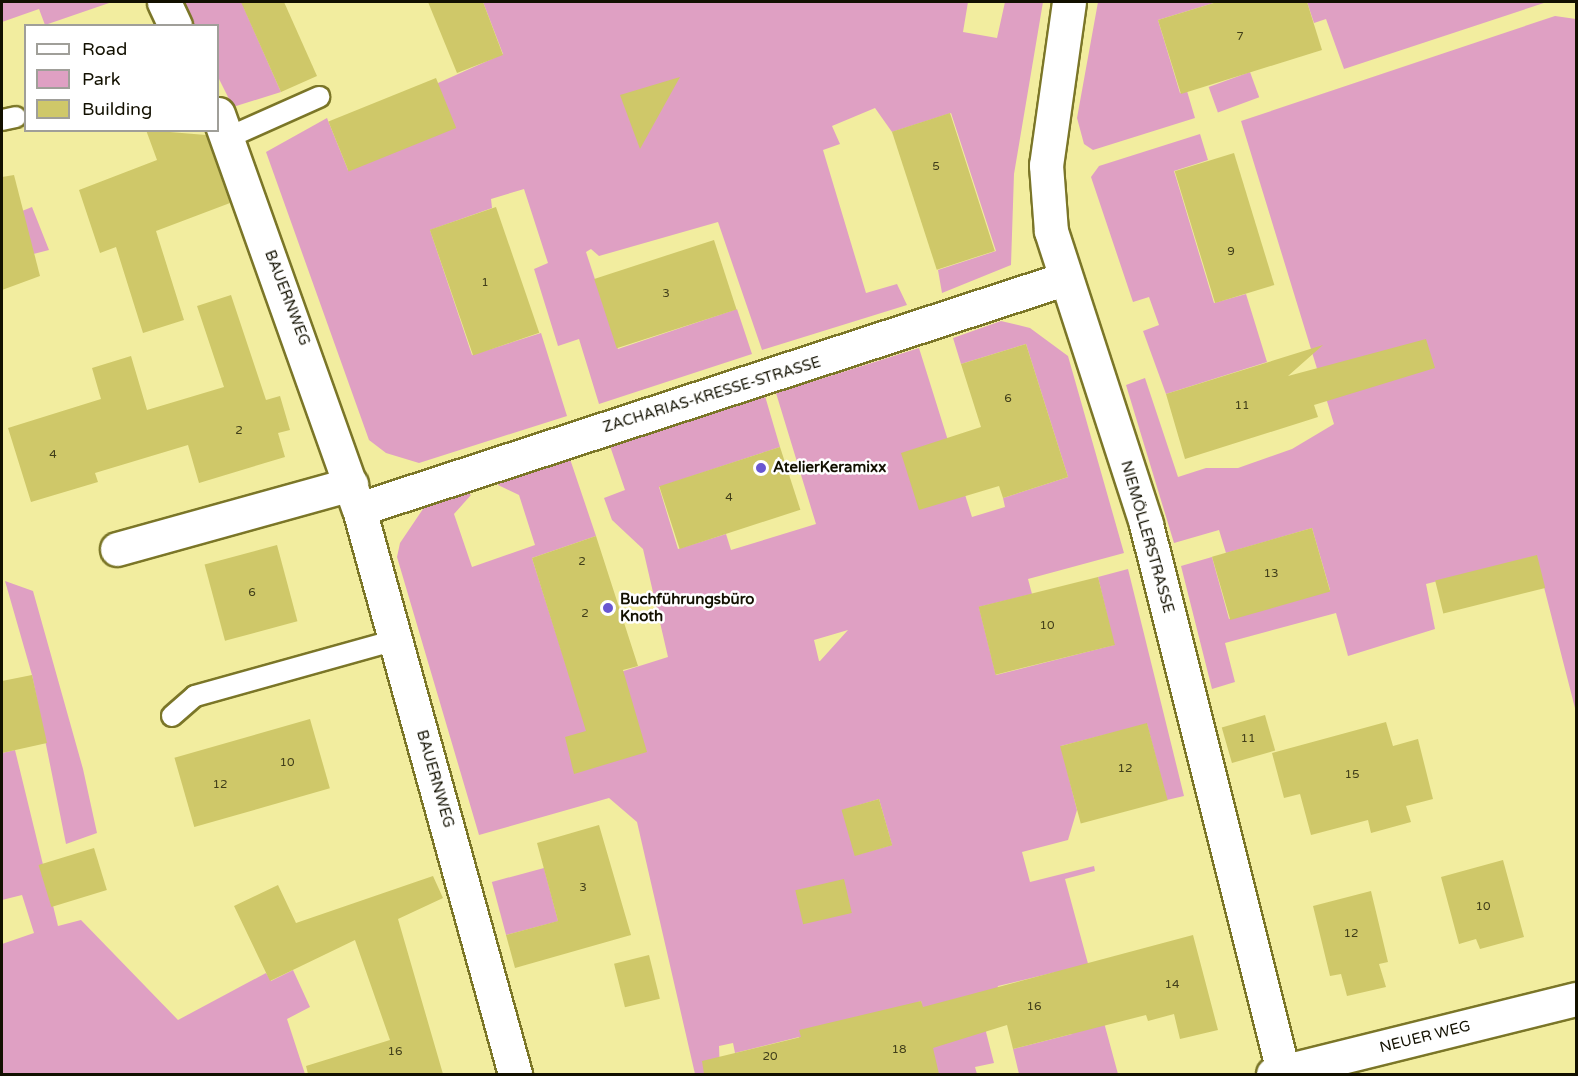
<!DOCTYPE html>
<html>
<head>
<meta charset="utf-8">
<style>
	body { margin:0 }
	#map { position:relative; width:1578px; height:1076px; overflow:hidden; background:#f2ed9f; font-family:"Varela Round",sans-serif }
	div>[style] { position:absolute }
	.green>* { inset:0; background:#dfa0c3; transform-origin:0 0 }
	.building>* { inset:0; background:#cfc869; transform-origin:0 0 }
	.roads { filter:drop-shadow(2px 0 #7b7628) drop-shadow(-2px 0 #7b7628) drop-shadow(0 2px #7b7628) drop-shadow(0 -2px #7b7628) }
	.service>* { height:20px; margin:-10px; padding:0 10px; transform-origin:10px; border-radius:10px; background:#fff }
	.minor>* { height:33px; margin:-16.5px; padding:0 16.5px; transform-origin:16.5px; border-radius:16.5px; background:#fff }
	.dots>* { width:16px; height:16px; translate:-50% -50%; box-sizing:border-box; border:3px solid #fff; border-radius:50% }
	span { translate:-50% -50%; white-space:nowrap; text-align:center; line-height:1.15; -webkit-text-stroke:5px #fff; paint-order:stroke }
	.number-label { font-size:12px; color:#413e1a }
	.number-label span { -webkit-text-stroke-width:0 }
	.street-label { font-size:15px; color:#121000 }
	.poi-label { font-size:15px; color:#121000; font-weight:700 }
	.left { translate:0 -50%; text-align:left }
	.frame { position:absolute; inset:0; border:3px solid #121000; pointer-events:none }
	.legend { position:absolute; left:24px; top:24px; width:195px; height:108px; box-sizing:border-box; background:#fff; border:2px solid #a09f99; margin:0; padding:8px 10px; list-style:none; font-size:18px; color:#121000 }
	.legend li { display:flex; align-items:center; gap:12px; height:30px }
	.legend b { width:30px; border:2px solid #a09f99 }
</style>
</head>
<body>
<div id="map">
	<div class="green">
		<div style="clip-path:polygon(2px 2px,112px 2px,45px 25px,39px 9px,2px 22px)"></div>
		<div style="clip-path:polygon(178px 2px,256px 2px,244px 8px,281px 92px,233px 107px,218px 77px,218px 26px,190px 25px)"></div>
		<div style="clip-path:polygon(483px 2px,968px 2px,963px 32px,997px 38px,1005px 2px,1043px 2px,1014px 174px,1011px 265px,942px 293px,938px 270px,996px 251px,951px 113px,892px 132px,875px 108px,832px 126px,840px 144px,823px 150px,866px 293px,897px 284px,907px 305px,762px 350px,718px 222px,599px 256px,591px 249px,586px 252px,618px 349px,737px 309px,752px 354px,599px 404px,579px 339px,558px 346px,534px 269px,548px 263px,524px 189px,491px 199px,492px 208px,430px 230px,472px 355px,541px 333px,567px 416px,419px 463px,386px 453px,369px 440px,266px 152px,327px 118px,348px 170px,438px 83px,503px 54px)"></div>
		<div style="clip-path:polygon(1098px 2px,1217px 2px,1158px 20px,1180px 93px,1187px 91px,1195px 118px,1093px 150px,1084px 144px,1077px 118px)"></div>
		<div style="clip-path:polygon(1307px 2px,1547px 2px,1344px 69px,1326px 19px,1314px 23px)"></div>
		<div style="clip-path:polygon(1555px 16px,1576px 19px,1576px 712px,1536px 556px,1426px 584px,1435px 629px,1348px 656px,1336px 613px,1225px 643px,1235px 682px,1212px 689px,1181px 566px,1212px 557px,1229px 619px,1330px 590px,1312px 528px,1226px 553px,1219px 530px,1174px 543px,1126px 385px,1145px 378px,1178px 477px,1206px 468px,1238px 468px,1292px 449px,1334px 424px,1241px 121px)"></div>
		<div style="left:1250px;top:72px;width:27px;height:44px;rotate:70deg"></div>
		<div style="clip-path:polygon(1200px 134px,1208px 160px,1174px 171px,1214px 303px,1246px 294px,1267px 362px,1166px 394px,1143px 331px,1159px 325px,1149px 297px,1133px 302px,1091px 177px,1099px 166px)"></div>
		<div style="clip-path:polygon(2px 190px,12px 215px,32px 207px,49px 250px,2px 262px)"></div>
		<div style="clip-path:polygon(evenodd,1001px 321px,1030px 328px,1068px 356px,1124px 553px,1028px 579px,1032px 594px,979px 607px,996px 675px,1114px 645px,1098px 577px,1128px 569px,1184px 796px,1167px 800px,1147px 724px,1061px 746px,1077px 810px,1068px 840px,1022px 852px,1030px 882px,1094px 866px,1095px 871px,1065px 879px,1118px 1074px,1019px 1074px,1013px 1049px,1072px 1034px,1056px 972px,998px 986px,986px 1032px,994px 1063px,975px 1067px,977px 1074px,936px 1074px,921px 1001px,846px 1030px,855px 1074px,808px 1074px,799px 1037px,735px 1053px,733px 1043px,719px 1046px,720px 1074px,695px 1074px,637px 822px,609px 798px,479px 835px,397px 557px,400px 543px,427px 503px,466px 491px,471px 495px,454px 514px,472px 567px,535px 545px,519px 495px,498px 485px,500px 480px,570px 459px,596px 536px,532px 558px,573px 687px,668px 657px,643px 549px,612px 520px,604px 498px,625px 490px,610px 446px,765px 396px,780px 447px,659px 487px,678px 549px,726px 534px,731px 550px,816px 524px,776px 393px,919px 348px,972px 517px,1005px 507px,1003px 498px,1068px 477px,1026px 344px,961px 364px,953px 338px,1001px 321px,848px 630px,820px 661px,819px 661px,814px 640px,848px 630px,1001px 321px,879px 799px,892px 845px,856px 855px,843px 810px,879px 799px)"></div>
		<div style="clip-path:polygon(5px 581px,33px 591px,83px 769px,97px 833px,66px 844px,32px 675px)"></div>
		<div style="clip-path:polygon(15px 750px,58px 926px,81px 920px,178px 1020px,266px 973px,271px 981px,293px 970px,310px 1007px,287px 1019px,305px 1074px,2px 1074px,2px 944px,34px 933px,22px 895px,2px 900px,2px 753px)"></div>
		<div style="left:544px;top:868px;width:55px;height:54px;rotate:75deg"></div>
	</div>
	<div class="building">
		<div style="clip-path:polygon(241px 2px,284px 2px,317px 76px,281px 92px)"></div>
		<div style="clip-path:polygon(428px 2px,483px 2px,503px 55px,457px 73px)"></div>
		<div style="clip-path:polygon(1217px 2px,1307px 2px,1322px 50px,1181px 94px,1158px 20px)"></div>
		<div style="clip-path:polygon(680px 77px,640px 149px,620px 95px)"></div>
		<div style="left:436px;top:78px;width:54px;height:116px;rotate:68deg"></div>
		<div style="left:950px;top:113px;width:145px;height:61px;rotate:72deg"></div>
		<div style="clip-path:polygon(146px 130px,206px 135px,230px 203px,156px 231px,184px 320px,143px 333px,116px 247px,100px 253px,79px 190px,157px 160px)"></div>
		<div style="left:1234px;top:153px;width:138px;height:62px;rotate:73deg"></div>
		<div style="clip-path:polygon(14px 175px,40px 276px,2px 290px,2px 177px)"></div>
		<div style="left:496px;top:207px;width:133px;height:70px;rotate:71deg"></div>
		<div style="left:714px;top:240px;width:73px;height:126px;rotate:72deg"></div>
		<div style="clip-path:polygon(231px 295px,266px 400px,280px 396px,290px 430px,278px 433px,285px 457px,199px 483px,188px 445px,95px 473px,98px 482px,31px 502px,8px 428px,101px 399px,92px 368px,131px 356px,147px 410px,224px 387px,197px 306px)"></div>
		<div style="clip-path:polygon(1426px 339px,1435px 368px,1314px 405px,1318px 417px,1185px 459px,1166px 394px,1323px 345px,1288px 376px)"></div>
		<div style="clip-path:polygon(1026px 344px,1068px 477px,1003px 498px,999px 486px,919px 510px,901px 453px,981px 427px,961px 364px)"></div>
		<div style="left:780px;top:447px;width:66px;height:127px;rotate:72deg"></div>
		<div style="left:1312px;top:528px;width:66px;height:104px;rotate:74deg"></div>
		<div style="clip-path:polygon(596px 536px,638px 666px,623px 670px,647px 752px,574px 774px,565px 737px,586px 731px,532px 558px)"></div>
		<div style="left:277px;top:545px;width:79px;height:75px;rotate:75deg"></div>
		<div style="left:1537px;top:555px;width:34px;height:105px;rotate:76deg"></div>
		<div style="left:1098px;top:577px;width:70px;height:123px;rotate:76deg"></div>
		<div style="clip-path:polygon(32px 675px,47px 743px,2px 753px,2px 681px)"></div>
		<div style="left:1265px;top:715px;width:37px;height:45px;rotate:74deg"></div>
		<div style="left:310px;top:719px;width:72px;height:141px;rotate:74deg"></div>
		<div style="clip-path:polygon(1386px 722px,1393px 746px,1418px 739px,1433px 799px,1406px 806px,1411px 822px,1371px 833px,1368px 820px,1311px 835px,1300px 794px,1284px 798px,1272px 753px)"></div>
		<div style="left:1147px;top:723px;width:80px;height:90px;rotate:75deg"></div>
		<div style="left:879px;top:799px;width:48px;height:39px;rotate:74deg"></div>
		<div style="clip-path:polygon(599px 825px,631px 935px,515px 968px,506px 935px,558px 921px,537px 843px)"></div>
		<div style="left:94px;top:848px;width:44px;height:58px;rotate:73deg"></div>
		<div style="clip-path:polygon(1503px 860px,1524px 937px,1480px 949px,1476px 939px,1459px 944px,1441px 877px)"></div>
		<div style="clip-path:polygon(433px 876px,443px 898px,398px 919px,443px 1074px,308px 1074px,306px 1066px,390px 1040px,355px 940px,270px 981px,234px 906px,278px 885px,296px 923px)"></div>
		<div style="left:844px;top:879px;width:35px;height:50px;rotate:77deg"></div>
		<div style="clip-path:polygon(1371px 891px,1388px 962px,1379px 964px,1386px 987px,1347px 996px,1341px 974px,1330px 976px,1313px 906px)"></div>
		<div style="clip-path:polygon(1193px 935px,1218px 1030px,1180px 1039px,1174px 1014px,1148px 1021px,1146px 1015px,1013px 1049px,1007px 1025px,933px 1048px,939px 1074px,704px 1074px,702px 1061px,801px 1037px,799px 1030px,921px 1001px,923px 1007px)"></div>
		<div style="left:649px;top:955px;width:45px;height:36px;rotate:76deg"></div>
	</div>
	<div class="roads">
		<div class="service">
			<div style="left:2px;top:120px;width:14px;rotate:-12deg"></div>
			<div style="left:227px;top:138px;width:101px;rotate:-24deg"></div>
			<div style="left:172px;top:716px;width:30px;rotate:-41deg"></div>
			<div style="left:195px;top:696px;width:209px;rotate:-15.6deg"></div>
		</div>
		<div class="minor">
			<div style="left:164px;top:2px;width:26px;rotate:65deg"></div>
			<div style="left:1069px;top:2px;width:165px;rotate:98deg"></div>
			<div style="left:1046px;top:165px;width:66px;rotate:85.7deg"></div>
			<div style="left:1051px;top:231px;width:308px;rotate:72deg"></div>
			<div style="left:1146px;top:524px;width:564px;rotate:75.94deg"></div>
			<div style="left:218px;top:114px;width:419px;rotate:70.4deg"></div>
			<div style="left:359px;top:509px;width:586px;rotate:74.56deg"></div>
			<div style="left:359px;top:509px;width:742px;rotate:-18.07deg"></div>
			<div style="left:117px;top:549px;width:243px;rotate:-15.5deg"></div>
			<div style="left:1273px;top:1074px;width:312px;rotate:-13.9deg"></div>
		</div>
	</div>
	<div class="dots">
		<div style="left:761px;top:468px;background:#6957d1"></div>
		<div style="left:608px;top:608px;background:#6957d1"></div>
	</div>
	<div class="number-label">
		<span style="left:1240px;top:37px">7</span>
		<span style="left:936px;top:167px">5</span>
		<span style="left:1231px;top:252px">9</span>
		<span style="left:485px;top:283px">1</span>
		<span style="left:666px;top:294px">3</span>
		<span style="left:1008px;top:399px">6</span>
		<span style="left:1242px;top:406px">11</span>
		<span style="left:239px;top:431px">2</span>
		<span style="left:53px;top:455px">4</span>
		<span style="left:729px;top:498px">4</span>
		<span style="left:582px;top:562px">2</span>
		<span style="left:1271px;top:574px">13</span>
		<span style="left:252px;top:593px">6</span>
		<span style="left:585px;top:614px">2</span>
		<span style="left:1047px;top:626px">10</span>
		<span style="left:1248px;top:739px">11</span>
		<span style="left:287px;top:763px">10</span>
		<span style="left:1125px;top:769px">12</span>
		<span style="left:1352px;top:775px">15</span>
		<span style="left:220px;top:785px">12</span>
		<span style="left:583px;top:888px">3</span>
		<span style="left:1483px;top:907px">10</span>
		<span style="left:1351px;top:934px">12</span>
		<span style="left:1172px;top:985px">14</span>
		<span style="left:1034px;top:1007px">16</span>
		<span style="left:899px;top:1050px">18</span>
		<span style="left:395px;top:1052px">16</span>
		<span style="left:770px;top:1057px">20</span>
	</div>
	<div class="street-label">
		<span style="left:287px;top:298px;rotate:69deg">BAUERNWEG</span>
		<span style="left:712px;top:395px;rotate:-17deg">ZACHARIAS-KRESSE-STRASSE</span>
		<span style="left:1147px;top:537px;rotate:74deg">NIEMÖLLERSTRASSE</span>
		<span style="left:435px;top:779px;rotate:74deg">BAUERNWEG</span>
		<span style="left:1425px;top:1037px;rotate:-14deg">NEUER WEG</span>
	</div>
	<div class="poi-label">
		<span class="left" style="left:773px;top:468px">AtelierKeramixx</span>
		<span class="left" style="left:620px;top:608px">Buchführungsbüro<br>Knoth</span>
	</div>
	<div class="frame"></div>
	<ul class="legend">
	<li><b style="height:8px;background:#fff"></b>Road</li>
	<li><b style="height:16px;background:#dfa0c3"></b>Park</li>
	<li><b style="height:16px;background:#cfc869"></b>Building</li>
	</ul>
</div>
</body>
</html>
